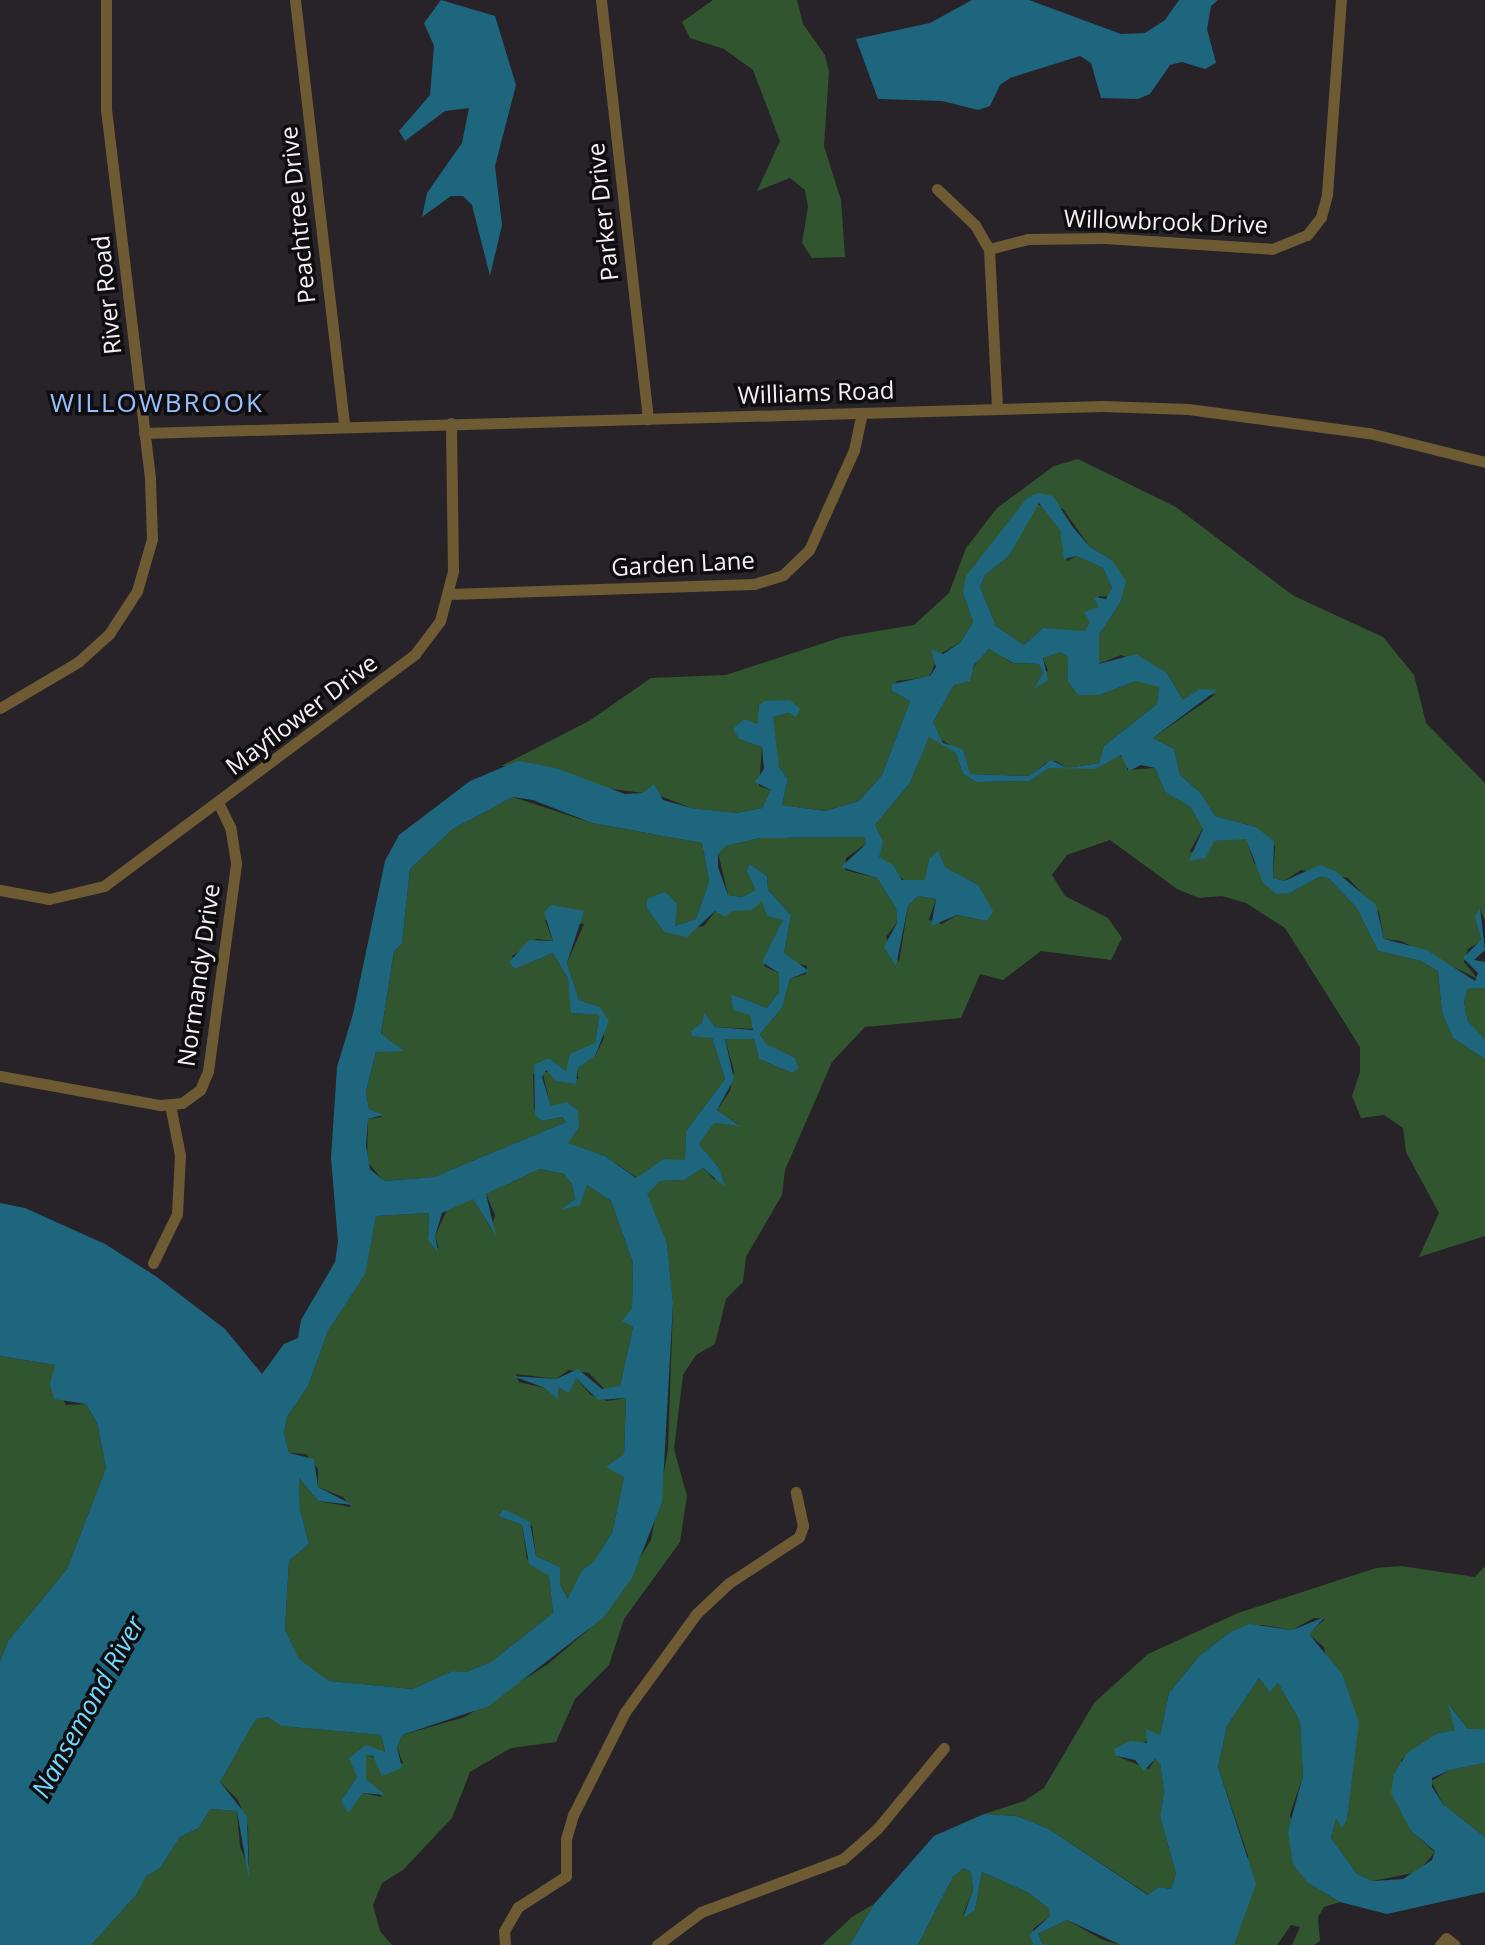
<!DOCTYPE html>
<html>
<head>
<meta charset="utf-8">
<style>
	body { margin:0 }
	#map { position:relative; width:1485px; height:1945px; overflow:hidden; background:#272328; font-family:"Open Sans",sans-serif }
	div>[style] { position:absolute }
	.green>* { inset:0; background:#30552f }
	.water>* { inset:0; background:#1d667d }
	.street>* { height:11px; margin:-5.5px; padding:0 5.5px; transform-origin:5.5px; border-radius:5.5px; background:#6e5b33 }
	span { translate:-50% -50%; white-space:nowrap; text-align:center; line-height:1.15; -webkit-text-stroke:7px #0f0d0f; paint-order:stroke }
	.street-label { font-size:24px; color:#f3f1f5 }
	.neighbourhood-label { font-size:26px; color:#96c0ff; letter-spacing:2px }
	.water-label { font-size:26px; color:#72d8fc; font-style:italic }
</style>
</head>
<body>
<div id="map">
	<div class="green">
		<div style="clip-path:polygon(713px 0,797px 0,803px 24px,825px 55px,829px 72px,824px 146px,841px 200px,845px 257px,812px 258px,802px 243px,808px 207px,805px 190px,790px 178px,757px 191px,780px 141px,753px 70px,724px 49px,690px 38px,682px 22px)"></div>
		<div style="clip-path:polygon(1078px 459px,1176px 507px,1294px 596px,1383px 637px,1414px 675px,1426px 723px,1485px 783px,1485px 921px,1480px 909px,1476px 916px,1481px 941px,1468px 949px,1464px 962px,1478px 979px,1401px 941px,1384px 939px,1379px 912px,1348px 878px,1301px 870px,1284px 881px,1273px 878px,1275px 846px,1256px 827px,1215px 816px,1201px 793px,1180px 775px,1174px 749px,1153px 738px,1216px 694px,1183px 700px,1167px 673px,1121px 655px,1099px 664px,1099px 635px,1120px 603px,1112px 560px,1090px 547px,1063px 509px,1027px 498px,994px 546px,975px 564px,963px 593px,973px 622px,961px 642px,940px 654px,929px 677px,897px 681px,892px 691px,910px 701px,882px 775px,859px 801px,825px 811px,782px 805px,788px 779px,779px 767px,771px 732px,773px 717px,790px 713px,790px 700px,759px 705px,757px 724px,739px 739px,762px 747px,759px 786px,771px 790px,762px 808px,737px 813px,691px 808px,658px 795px,598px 787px,556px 768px,501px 766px,589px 721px,651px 678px,726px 675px,842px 637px,914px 625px,949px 593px,966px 548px,997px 508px,1054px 466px)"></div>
		<div style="clip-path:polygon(1035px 503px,1047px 509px,1060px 530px,1067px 561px,1076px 556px,1103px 568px,1112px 588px,1109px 597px,1099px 596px,1100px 607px,1085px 632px,1043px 628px,1024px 645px,996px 626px,980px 587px,985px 575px,1009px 556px)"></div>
		<div style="clip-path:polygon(990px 649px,1012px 663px,1039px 664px,1043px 673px,1048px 671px,1043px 658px,1061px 652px,1068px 658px,1068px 681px,1100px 695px,1136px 681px,1152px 683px,1159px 687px,1157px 704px,1104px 746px,1099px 763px,1067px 768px,1056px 761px,1046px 763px,1029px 776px,970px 774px,963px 766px,965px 755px,939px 738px,933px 722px,954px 685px,969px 676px,980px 656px)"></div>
		<div style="clip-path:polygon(929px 736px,956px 753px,963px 774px,976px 782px,1030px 781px,1049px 768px,1101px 766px,1117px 754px,1128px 760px,1127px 770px,1155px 768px,1165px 792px,1191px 806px,1203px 828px,1189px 853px,1214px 841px,1246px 838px,1254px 863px,1290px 893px,1319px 877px,1328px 878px,1356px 907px,1378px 951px,1421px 961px,1438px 971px,1442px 1013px,1453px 1038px,1485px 1059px,1485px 1236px,1419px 1257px,1439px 1213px,1406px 1152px,1403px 1128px,1384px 1115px,1361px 1118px,1352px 1096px,1360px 1072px,1360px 1047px,1285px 928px,1246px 903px,1222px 896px,1199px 898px,1177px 889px,1110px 840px,1067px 855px,1052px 875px,1065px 896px,1108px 918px,1122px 938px,1111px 960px,1041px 951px,1003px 980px,980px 974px,961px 1018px,865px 1027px,832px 1062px,785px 1170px,782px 1195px,746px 1257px,743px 1282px,726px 1299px,715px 1344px,696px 1355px,683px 1375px,674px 1449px,687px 1496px,680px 1542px,624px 1619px,609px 1665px,575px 1699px,556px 1742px,511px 1748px,470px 1772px,452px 1818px,403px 1870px,382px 1883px,373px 1905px,380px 1931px,392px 1945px,91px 1945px,137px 1894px,145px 1876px,160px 1868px,180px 1837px,199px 1828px,210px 1809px,237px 1811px,240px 1847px,249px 1867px,248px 1826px,238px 1800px,220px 1782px,256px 1719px,268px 1717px,281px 1726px,381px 1735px,385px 1753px,366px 1745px,354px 1765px,357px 1777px,341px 1801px,348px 1812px,363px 1793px,382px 1797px,366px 1779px,366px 1754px,393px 1767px,403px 1763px,397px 1747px,402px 1735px,465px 1717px,548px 1664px,602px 1618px,651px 1540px,668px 1450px,673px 1304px,667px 1243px,646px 1194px,660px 1181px,684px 1180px,703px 1168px,715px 1180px,719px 1168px,698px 1143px,714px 1123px,739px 1125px,717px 1110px,730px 1091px,734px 1071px,725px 1039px,754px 1039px,759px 1059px,792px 1073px,794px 1057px,765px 1044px,760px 1034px,782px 1008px,790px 979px,806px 974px,807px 966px,789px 961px,784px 953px,791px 915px,768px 890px,767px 876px,750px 864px,757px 890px,742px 897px,728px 895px,718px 853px,726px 846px,760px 838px,864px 837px,866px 844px,846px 858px,845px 870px,877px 878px,896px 908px,897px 923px,886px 937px,899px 962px,908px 906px,918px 896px,936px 899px,929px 920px,942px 924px,957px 915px,987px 921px,978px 885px,929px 859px,926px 880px,906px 882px,879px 857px,875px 825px,910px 783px)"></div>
		<div style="clip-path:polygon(513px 797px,592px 823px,702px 843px,709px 881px,696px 919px,675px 926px,672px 923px,677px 904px,647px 909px,664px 932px,704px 926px,716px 910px,752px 910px,762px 900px,783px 920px,764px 966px,779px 973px,779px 992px,767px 1008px,731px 994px,750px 1015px,754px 1029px,715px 1027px,704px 1014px,704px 1033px,712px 1038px,725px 1079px,686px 1131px,685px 1161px,664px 1160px,637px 1178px,605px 1156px,567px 1143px,579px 1127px,551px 1107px,542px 1071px,578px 1079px,578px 1068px,595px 1056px,604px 1038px,600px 1007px,579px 1000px,567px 963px,584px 924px,545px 920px,553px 941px,537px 939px,512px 956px,515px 969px,553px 953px,568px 979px,573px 1013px,599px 1015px,595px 1043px,566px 1071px,549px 1058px,533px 1074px,534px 1108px,542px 1121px,562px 1117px,566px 1122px,434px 1177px,383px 1181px,367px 1161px,368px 1119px,382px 1117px,369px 1109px,366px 1092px,376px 1052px,384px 1049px,381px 1035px,394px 951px,402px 944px,410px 869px,453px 829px)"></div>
		<div style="clip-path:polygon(1485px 988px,1485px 1040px,1484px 1041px,1468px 1021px,1464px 1002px,1466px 989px)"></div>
		<div style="clip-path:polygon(540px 1169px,564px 1174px,572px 1184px,575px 1199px,563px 1208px,582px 1199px,582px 1186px,587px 1185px,611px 1201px,633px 1263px,632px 1308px,623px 1321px,633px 1327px,620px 1386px,606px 1391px,589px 1373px,569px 1370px,556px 1379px,516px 1374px,519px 1382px,545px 1388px,557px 1399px,557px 1387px,576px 1378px,591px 1395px,607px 1401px,626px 1398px,624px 1454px,607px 1467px,624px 1477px,612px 1533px,593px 1564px,582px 1570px,569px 1600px,560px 1584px,560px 1567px,536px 1556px,532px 1526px,504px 1509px,498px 1516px,522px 1525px,527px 1559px,549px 1576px,553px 1613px,491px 1662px,466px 1672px,452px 1671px,413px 1689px,329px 1681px,299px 1660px,285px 1630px,289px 1561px,309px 1544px,300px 1509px,299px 1478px,318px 1501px,351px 1507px,343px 1497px,318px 1487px,318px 1469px,306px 1454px,289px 1453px,284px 1434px,287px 1417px,308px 1386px,328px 1331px,364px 1274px,376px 1216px,429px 1213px,428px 1240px,439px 1249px,435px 1236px,448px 1208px,473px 1198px,491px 1229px,495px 1215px,486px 1194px)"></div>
		<div style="clip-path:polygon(0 1356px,55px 1365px,58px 1371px,52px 1379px,66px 1405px,86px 1404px,97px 1423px,106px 1468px,67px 1569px,8px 1641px,0 1661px)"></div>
		<div style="clip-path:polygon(1401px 1566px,1475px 1577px,1485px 1566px,1485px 1729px,1468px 1729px,1450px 1705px,1456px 1730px,1438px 1733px,1401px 1760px,1411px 1831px,1435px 1852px,1418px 1872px,1373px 1881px,1357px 1874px,1331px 1838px,1336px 1817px,1347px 1819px,1350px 1787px,1324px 1647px,1308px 1634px,1325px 1619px,1314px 1618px,1292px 1630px,1262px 1625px,1229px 1633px,1199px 1656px,1169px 1693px,1160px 1735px,1116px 1756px,1149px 1769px,1155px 1759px,1160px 1762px,1164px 1792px,1160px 1816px,1176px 1874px,1171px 1889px,1159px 1887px,1149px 1895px,1049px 1829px,1017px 1816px,984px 1814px,1024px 1801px,1044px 1788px,1094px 1703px,1148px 1654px,1238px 1613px,1376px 1568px)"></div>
		<div style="clip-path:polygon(1259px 1678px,1270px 1691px,1278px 1683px,1300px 1722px,1303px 1776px,1290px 1815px,1308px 1883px,1340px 1902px,1324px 1907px,1318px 1917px,1320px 1941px,1314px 1945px,1292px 1945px,1300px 1927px,1291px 1925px,1277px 1945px,1234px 1945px,1248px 1856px,1218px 1767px,1227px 1726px)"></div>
		<div style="clip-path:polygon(1485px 1763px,1485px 1837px,1443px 1804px,1431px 1781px,1450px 1770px)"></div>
		<div style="clip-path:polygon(964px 1868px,971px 1873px,973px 1890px,963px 1915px,975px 1910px,982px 1872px,1029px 1893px,1049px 1909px,1050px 1916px,1033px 1929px,1034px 1945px,918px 1945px,953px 1877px)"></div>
		<div style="clip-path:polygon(874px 1904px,850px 1945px,822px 1945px,852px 1917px)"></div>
		<div style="clip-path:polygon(1067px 1920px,1103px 1940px,1121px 1945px,1043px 1945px,1038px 1934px)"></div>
	</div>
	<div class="water">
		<div style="clip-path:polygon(441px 0,495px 16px,516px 85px,495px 166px,502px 225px,490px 276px,472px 205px,463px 196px,451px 196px,422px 217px,427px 193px,462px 143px,469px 108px,445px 111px,405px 141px,399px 131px,430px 95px,434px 46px,424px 23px)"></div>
		<div style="clip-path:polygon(972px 0,1029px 0,1121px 34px,1145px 33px,1165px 20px,1179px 0,1218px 0,1211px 6px,1207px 29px,1216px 63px,1205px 69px,1182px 62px,1170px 65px,1150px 94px,1138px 99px,1101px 98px,1091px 63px,1080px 56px,1010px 78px,1000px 85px,990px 106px,978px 110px,942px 101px,878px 99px,856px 39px,930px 23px)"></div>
		<div style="clip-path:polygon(evenodd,1038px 493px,1053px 496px,1072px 526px,1090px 547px,1112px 560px,1126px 581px,1120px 603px,1099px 635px,1099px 664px,1136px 654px,1167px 673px,1183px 700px,1200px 689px,1217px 690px,1153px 738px,1174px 749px,1180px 775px,1201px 793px,1215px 816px,1256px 827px,1274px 841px,1273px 878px,1284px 881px,1320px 865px,1335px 871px,1376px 905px,1384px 939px,1427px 950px,1475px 981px,1478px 973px,1463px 958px,1481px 940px,1475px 916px,1480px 908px,1485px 950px,1474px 960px,1485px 962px,1485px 988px,1467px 989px,1464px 1002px,1468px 1021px,1485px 1040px,1485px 1059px,1453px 1038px,1442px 1013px,1438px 971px,1421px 961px,1378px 951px,1356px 907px,1328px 878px,1319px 877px,1290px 893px,1277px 894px,1263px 883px,1246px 839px,1214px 841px,1206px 858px,1189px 861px,1203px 829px,1191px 807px,1165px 792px,1155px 768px,1141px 765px,1129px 771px,1121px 755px,1095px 769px,1049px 768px,1030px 781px,976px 782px,963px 774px,956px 753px,929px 737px,910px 783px,875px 825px,883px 842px,879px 857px,893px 865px,902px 880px,925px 880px,929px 859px,938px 851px,945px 867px,978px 885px,993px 911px,987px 921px,957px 915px,931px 926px,936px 899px,918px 896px,908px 906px,896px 966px,884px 947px,897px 923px,896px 908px,877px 878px,841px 867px,866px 844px,864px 837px,760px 838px,726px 846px,718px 854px,718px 867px,728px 895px,742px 897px,756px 890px,747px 871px,750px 864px,767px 876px,768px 890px,791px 915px,784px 953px,809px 971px,790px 979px,782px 1008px,760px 1034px,766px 1044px,794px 1057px,799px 1068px,792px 1073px,759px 1059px,754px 1039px,725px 1039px,734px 1079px,717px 1110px,740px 1126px,714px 1123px,699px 1144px,719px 1168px,725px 1187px,703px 1168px,684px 1180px,660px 1181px,647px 1194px,667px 1243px,673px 1303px,662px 1502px,632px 1578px,603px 1618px,489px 1706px,402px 1735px,397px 1747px,402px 1768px,382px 1776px,373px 1756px,366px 1755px,366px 1779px,385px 1795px,363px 1793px,348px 1813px,341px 1801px,357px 1777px,349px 1758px,366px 1745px,385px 1752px,381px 1735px,281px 1726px,268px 1717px,256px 1719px,220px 1782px,247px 1816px,249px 1880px,237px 1811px,210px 1809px,199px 1828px,180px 1837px,160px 1868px,146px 1876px,137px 1894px,91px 1945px,0 1945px,0 1661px,8px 1641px,67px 1569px,106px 1468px,97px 1423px,86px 1404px,54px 1399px,50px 1384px,55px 1365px,0 1356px,0 1203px,25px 1208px,105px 1244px,157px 1277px,225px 1329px,262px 1374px,284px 1344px,298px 1338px,301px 1320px,335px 1262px,338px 1242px,331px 1158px,337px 1067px,353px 1014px,385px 861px,399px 835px,470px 781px,518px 761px,556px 768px,625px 794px,643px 793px,654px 784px,663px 800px,691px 808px,737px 813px,762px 808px,771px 790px,755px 782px,764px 769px,762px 747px,739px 739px,733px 729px,744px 719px,757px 724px,759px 705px,765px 701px,790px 700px,800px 709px,796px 717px,789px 713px,773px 717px,779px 767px,788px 779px,782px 805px,825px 811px,859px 801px,882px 775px,910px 701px,892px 691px,892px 684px,930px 676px,936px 667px,931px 649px,943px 654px,961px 642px,973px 622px,963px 593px,966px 576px,1027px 498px,1038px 493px,1039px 503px,1060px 530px,1064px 559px,1076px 556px,1103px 568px,1112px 588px,1106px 599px,1093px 597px,1099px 607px,1084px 612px,1090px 622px,1085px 631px,1043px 628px,1024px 645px,996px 626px,980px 587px,985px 575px,1009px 556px,1039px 503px,1038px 493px,989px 649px,1013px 663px,1039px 664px,1043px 673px,1034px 689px,1048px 680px,1043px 658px,1061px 652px,1068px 658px,1068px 681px,1078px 695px,1100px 695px,1136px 681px,1159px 687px,1157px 704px,1104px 746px,1099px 763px,1067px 768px,1051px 760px,1029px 776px,970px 774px,963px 749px,943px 743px,933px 722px,954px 685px,970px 681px,974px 665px,989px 649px,1038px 493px,513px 797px,533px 800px,592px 823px,702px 843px,709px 881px,696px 919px,675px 926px,677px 904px,665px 892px,647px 899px,647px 909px,664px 932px,687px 937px,715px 911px,725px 917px,731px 911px,752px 910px,762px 901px,767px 916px,783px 920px,762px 962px,779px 973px,779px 992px,767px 1008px,731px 994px,733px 1010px,750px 1015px,753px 1030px,715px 1027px,704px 1013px,702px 1023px,691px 1031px,692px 1036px,712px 1038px,725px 1079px,686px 1131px,685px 1160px,664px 1159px,636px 1178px,605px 1156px,568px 1143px,579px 1127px,578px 1111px,567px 1102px,551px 1106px,542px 1077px,546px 1070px,556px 1081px,576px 1084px,578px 1068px,595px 1056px,609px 1021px,600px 1007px,579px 1000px,567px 963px,584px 911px,551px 905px,544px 912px,553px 941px,529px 940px,509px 962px,515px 969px,553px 953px,568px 979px,571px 1013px,599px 1015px,595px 1043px,570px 1054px,566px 1071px,549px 1058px,534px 1065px,535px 1115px,542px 1121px,562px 1117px,566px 1122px,434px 1177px,384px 1181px,370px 1169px,366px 1146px,368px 1119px,383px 1115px,369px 1109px,366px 1092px,376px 1052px,404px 1051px,381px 1034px,394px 951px,402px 944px,410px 869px,453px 829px,513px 797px,1038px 493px,540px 1169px,564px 1174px,572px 1184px,575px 1199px,560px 1210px,580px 1205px,587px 1185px,611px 1201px,633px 1263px,632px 1308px,622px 1321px,633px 1327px,620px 1386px,602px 1389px,578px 1369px,556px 1379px,513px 1376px,545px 1388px,558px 1400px,558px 1387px,569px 1393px,576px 1378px,598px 1400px,626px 1398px,624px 1454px,606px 1467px,624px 1477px,612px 1533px,593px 1563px,582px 1570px,568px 1599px,560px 1584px,560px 1567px,536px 1556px,530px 1522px,504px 1509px,498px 1516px,522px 1525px,529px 1564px,549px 1576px,553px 1613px,491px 1662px,466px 1672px,452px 1671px,413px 1689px,329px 1681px,299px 1659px,285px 1630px,289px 1561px,309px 1544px,300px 1509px,299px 1478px,318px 1501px,353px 1505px,318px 1487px,314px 1459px,289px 1453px,284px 1434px,287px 1417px,308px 1386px,328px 1331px,365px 1274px,376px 1216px,429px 1213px,428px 1240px,438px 1252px,435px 1236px,442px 1213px,473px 1199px,496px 1236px,486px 1194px,540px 1169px)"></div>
		<div style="clip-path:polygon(1325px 1617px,1309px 1634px,1342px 1674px,1359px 1722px,1347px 1819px,1342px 1828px,1336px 1818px,1331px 1838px,1357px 1874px,1373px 1881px,1403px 1879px,1432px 1860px,1435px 1851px,1411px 1831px,1391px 1793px,1394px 1774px,1407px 1753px,1438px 1733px,1455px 1730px,1448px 1703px,1468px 1729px,1485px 1729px,1485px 1763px,1450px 1770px,1432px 1778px,1432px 1787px,1443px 1804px,1485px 1837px,1485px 1892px,1387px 1914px,1340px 1902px,1308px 1883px,1293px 1864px,1288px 1831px,1303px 1776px,1300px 1722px,1278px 1683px,1270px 1692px,1259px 1678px,1227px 1726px,1218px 1767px,1256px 1884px,1234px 1945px,1121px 1945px,1067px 1920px,1038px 1934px,1043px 1945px,1034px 1945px,1029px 1935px,1050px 1916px,1049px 1909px,1029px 1893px,982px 1872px,975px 1910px,963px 1918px,973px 1890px,971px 1873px,964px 1868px,953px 1877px,918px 1945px,850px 1945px,874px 1904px,934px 1836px,984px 1814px,1017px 1816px,1049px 1829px,1148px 1895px,1159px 1887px,1171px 1889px,1176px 1874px,1160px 1816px,1164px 1792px,1160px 1763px,1155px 1759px,1144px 1771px,1135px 1760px,1116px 1756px,1114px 1749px,1130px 1741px,1147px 1743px,1146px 1729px,1160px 1735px,1169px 1693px,1199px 1656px,1229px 1633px,1249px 1624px,1292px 1630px)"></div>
	</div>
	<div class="street">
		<div style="left:295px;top:0;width:429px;rotate:83.4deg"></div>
		<div style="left:601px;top:0;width:422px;rotate:83.6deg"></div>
		<div style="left:937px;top:189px;width:52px;rotate:43.5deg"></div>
		<div style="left:975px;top:225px;width:28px;rotate:60deg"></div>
		<div style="left:989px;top:249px;width:159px;rotate:87.1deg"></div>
		<div style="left:989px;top:249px;width:40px;rotate:-14.4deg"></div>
		<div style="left:1028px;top:239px;width:76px;rotate:-0.8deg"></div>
		<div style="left:1104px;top:238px;width:168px;rotate:3.7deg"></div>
		<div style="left:1272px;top:249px;width:38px;rotate:-22deg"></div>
		<div style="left:1307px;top:235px;width:23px;rotate:-52deg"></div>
		<div style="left:1321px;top:217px;width:24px;rotate:-75deg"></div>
		<div style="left:1327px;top:194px;width:195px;rotate:-85.9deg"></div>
		<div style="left:144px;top:433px;width:958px;rotate:-1.61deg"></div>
		<div style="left:1102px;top:406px;width:86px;rotate:2deg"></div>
		<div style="left:1188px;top:409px;width:183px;rotate:7.6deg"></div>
		<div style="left:1369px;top:433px;width:120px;rotate:14deg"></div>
		<div style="left:449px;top:594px;width:305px;rotate:-1.9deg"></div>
		<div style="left:754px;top:584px;width:30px;rotate:-17deg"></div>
		<div style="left:783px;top:575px;width:36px;rotate:-44deg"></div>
		<div style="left:809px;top:550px;width:110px;rotate:-65.8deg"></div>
		<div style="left:854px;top:450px;width:38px;rotate:-78deg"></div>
		<div style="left:0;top:708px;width:91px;rotate:-30.5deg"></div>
		<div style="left:78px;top:662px;width:42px;rotate:-42.1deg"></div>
		<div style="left:109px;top:634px;width:51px;rotate:-56.9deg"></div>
		<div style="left:137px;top:591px;width:54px;rotate:-73.9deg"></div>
		<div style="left:152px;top:539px;width:61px;rotate:-91.9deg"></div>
		<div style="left:150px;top:478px;width:372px;rotate:-96.8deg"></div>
		<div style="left:106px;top:109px;width:109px;rotate:-90deg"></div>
		<div style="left:0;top:890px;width:50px;rotate:10.4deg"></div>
		<div style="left:49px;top:899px;width:57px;rotate:-13.3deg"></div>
		<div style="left:104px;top:886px;width:388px;rotate:-36.7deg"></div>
		<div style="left:415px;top:654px;width:41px;rotate:-52.9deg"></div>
		<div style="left:440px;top:621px;width:52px;rotate:-75.4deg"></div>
		<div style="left:453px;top:571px;width:148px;rotate:-90.8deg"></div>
		<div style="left:0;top:1076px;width:163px;rotate:10.3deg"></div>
		<div style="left:160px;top:1105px;width:22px;rotate:-5deg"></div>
		<div style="left:182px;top:1103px;width:22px;rotate:-36deg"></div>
		<div style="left:200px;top:1090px;width:21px;rotate:-67deg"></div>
		<div style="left:208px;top:1071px;width:210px;rotate:-82.3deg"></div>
		<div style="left:236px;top:863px;width:36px;rotate:-99deg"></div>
		<div style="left:230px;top:827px;width:25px;rotate:-116deg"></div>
		<div style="left:153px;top:1263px;width:55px;rotate:-63.9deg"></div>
		<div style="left:177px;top:1214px;width:59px;rotate:-87.1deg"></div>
		<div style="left:180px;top:1155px;width:51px;rotate:-101.3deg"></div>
		<div style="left:505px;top:1945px;width:14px;rotate:-94deg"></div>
		<div style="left:504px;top:1931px;width:28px;rotate:-60deg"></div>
		<div style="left:518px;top:1907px;width:57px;rotate:-32.9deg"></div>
		<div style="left:566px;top:1876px;width:37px;rotate:-90deg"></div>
		<div style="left:566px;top:1839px;width:25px;rotate:-74deg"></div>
		<div style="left:573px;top:1815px;width:115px;rotate:-63.2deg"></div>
		<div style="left:625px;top:1712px;width:122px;rotate:-54deg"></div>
		<div style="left:697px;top:1613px;width:44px;rotate:-43.2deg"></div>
		<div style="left:729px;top:1583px;width:84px;rotate:-33.3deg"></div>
		<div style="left:799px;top:1537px;width:12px;rotate:-70deg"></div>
		<div style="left:803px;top:1526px;width:35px;rotate:-102deg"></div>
		<div style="left:657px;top:1945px;width:55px;rotate:-36.9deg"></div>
		<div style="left:701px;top:1912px;width:152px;rotate:-20.5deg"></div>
		<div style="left:843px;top:1859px;width:45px;rotate:-41.4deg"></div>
		<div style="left:877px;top:1829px;width:105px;rotate:-50.4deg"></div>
		<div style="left:1440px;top:1945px;width:9px;rotate:-49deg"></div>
		<div style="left:1446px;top:1938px;width:11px;rotate:38deg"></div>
	</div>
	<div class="street-label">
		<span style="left:602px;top:212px;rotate:-96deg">Parker Drive</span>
		<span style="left:297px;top:215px;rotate:-96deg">Peachtree Drive</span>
		<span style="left:1166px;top:221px;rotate:2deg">Willowbrook Drive</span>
		<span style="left:106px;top:295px;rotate:-96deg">River Road</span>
		<span style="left:816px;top:392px;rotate:-2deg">Williams Road</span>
		<span style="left:683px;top:563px;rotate:-3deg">Garden Lane</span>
		<span style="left:301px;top:714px;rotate:-37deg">Mayflower Drive</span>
		<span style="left:198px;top:975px;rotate:-82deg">Normandy Drive</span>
	</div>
	<div class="neighbourhood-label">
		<span style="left:157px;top:403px">WILLOWBROOK</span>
	</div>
	<div class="water-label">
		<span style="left:88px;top:1707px;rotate:-61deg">Nansemond River</span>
	</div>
</div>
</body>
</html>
